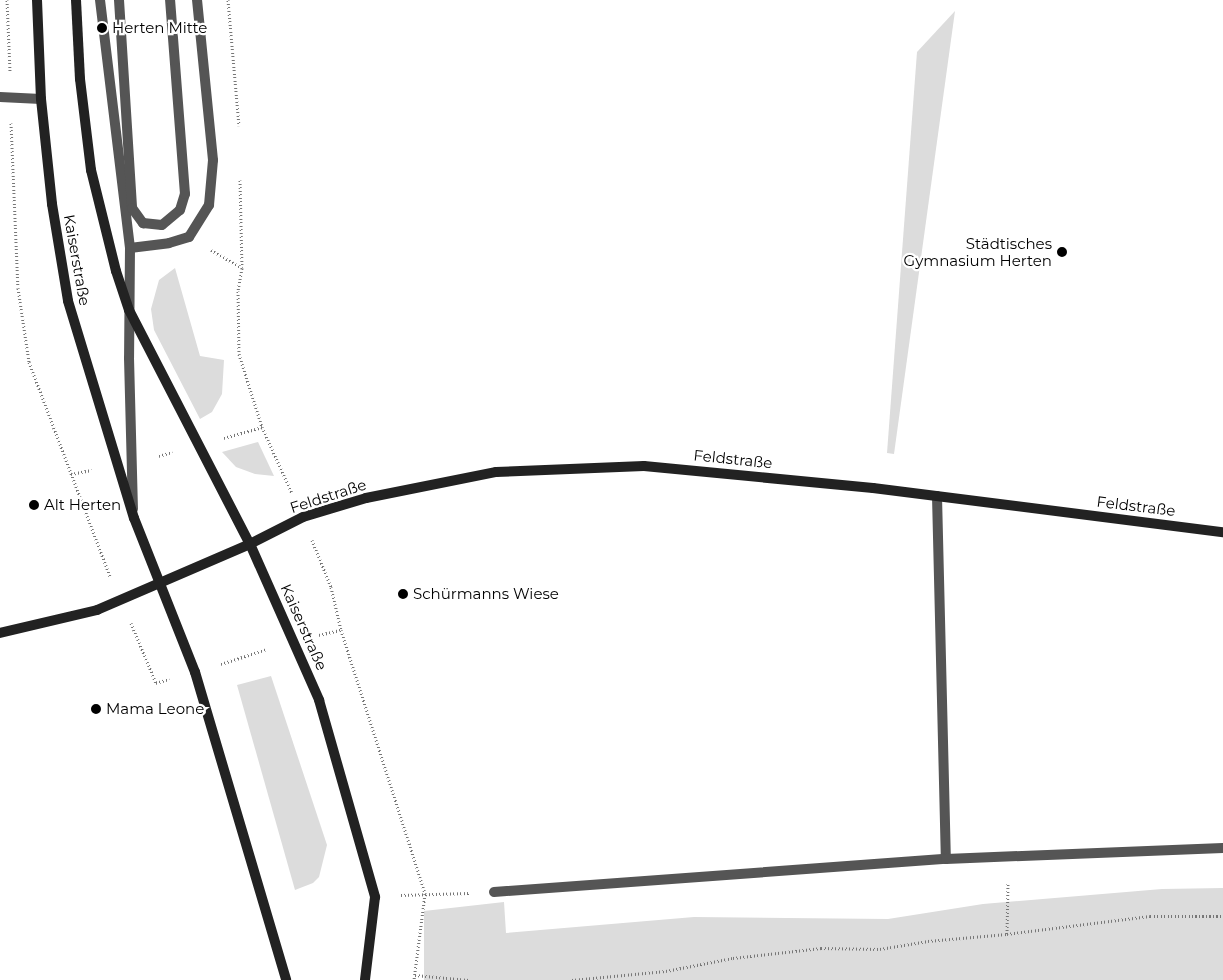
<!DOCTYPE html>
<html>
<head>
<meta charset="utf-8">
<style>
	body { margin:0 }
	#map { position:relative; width:1223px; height:980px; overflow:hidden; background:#fff; font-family:Montserrat,sans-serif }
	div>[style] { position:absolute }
	.green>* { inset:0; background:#dcdcdc }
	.path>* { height:3px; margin-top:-1.5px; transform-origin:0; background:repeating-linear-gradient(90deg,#777 0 1px,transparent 0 3.5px) }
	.service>* { height:10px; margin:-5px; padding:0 5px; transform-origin:5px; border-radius:5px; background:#555 }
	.pedestrian>* { height:10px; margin:-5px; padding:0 5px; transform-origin:5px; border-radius:5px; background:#555 }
	.secondary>* { height:10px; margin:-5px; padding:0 5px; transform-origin:5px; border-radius:5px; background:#222 }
	.dots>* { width:14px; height:14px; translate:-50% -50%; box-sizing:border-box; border:2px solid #fff; border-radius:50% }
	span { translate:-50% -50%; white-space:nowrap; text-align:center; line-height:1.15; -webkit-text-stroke:4.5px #fff; paint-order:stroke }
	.poi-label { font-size:15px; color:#000 }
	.left { translate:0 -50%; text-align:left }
	.right { translate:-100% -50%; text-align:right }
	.street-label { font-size:15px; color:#000 }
</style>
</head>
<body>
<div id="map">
	<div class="green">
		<div style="clip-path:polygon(955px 11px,894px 454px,887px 453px,917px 52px)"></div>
		<div style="clip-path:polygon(175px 268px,200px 356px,224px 360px,222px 394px,212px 412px,200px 419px,154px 330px,151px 309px,159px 280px)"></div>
		<div style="clip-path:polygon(258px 442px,274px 476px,255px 474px,236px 467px,222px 452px)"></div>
		<div style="clip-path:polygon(271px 676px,327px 845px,319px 877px,313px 883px,295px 890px,237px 685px)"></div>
		<div style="clip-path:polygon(1223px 888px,1223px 980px,424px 980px,424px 911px,504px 902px,506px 933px,694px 917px,888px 919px,983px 904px,1162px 889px)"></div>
	</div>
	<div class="path">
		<div style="left:7px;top:0;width:72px;rotate:87.6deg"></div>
		<div style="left:228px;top:0;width:126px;rotate:85deg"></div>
		<div style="left:11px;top:123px;width:165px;rotate:87.6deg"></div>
		<div style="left:18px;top:288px;width:75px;rotate:81.5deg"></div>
		<div style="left:29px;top:362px;width:229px;rotate:69.3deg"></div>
		<div style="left:240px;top:180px;width:88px;rotate:88.7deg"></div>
		<div style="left:242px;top:268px;width:23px;rotate:100deg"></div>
		<div style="left:238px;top:291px;width:63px;rotate:89.1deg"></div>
		<div style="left:239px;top:354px;width:77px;rotate:72.5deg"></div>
		<div style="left:262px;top:427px;width:72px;rotate:65.6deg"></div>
		<div style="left:211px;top:250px;width:36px;rotate:30deg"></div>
		<div style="left:224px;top:438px;width:40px;rotate:-16deg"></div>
		<div style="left:159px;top:456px;width:14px;rotate:-17deg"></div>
		<div style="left:71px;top:474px;width:21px;rotate:-11deg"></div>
		<div style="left:312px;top:540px;width:51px;rotate:68deg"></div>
		<div style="left:331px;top:587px;width:44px;rotate:76.9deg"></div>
		<div style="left:341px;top:630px;width:277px;rotate:72.3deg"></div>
		<div style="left:425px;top:894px;width:87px;rotate:97.3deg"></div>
		<div style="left:131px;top:623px;width:65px;rotate:67.4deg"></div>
		<div style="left:156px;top:683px;width:14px;rotate:-17deg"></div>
		<div style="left:319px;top:635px;width:23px;rotate:-13deg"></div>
		<div style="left:221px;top:664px;width:48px;rotate:-18.1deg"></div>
		<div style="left:401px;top:895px;width:68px;rotate:-1.7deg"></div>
		<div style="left:1007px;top:934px;width:52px;rotate:-88.9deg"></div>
		<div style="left:415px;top:975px;width:54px;rotate:5.3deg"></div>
		<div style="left:572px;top:980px;width:94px;rotate:-5.5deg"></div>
		<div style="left:666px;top:971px;width:68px;rotate:-11deg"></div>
		<div style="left:733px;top:958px;width:89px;rotate:-6.5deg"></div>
		<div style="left:821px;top:948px;width:59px;rotate:1deg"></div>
		<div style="left:880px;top:949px;width:49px;rotate:-9.5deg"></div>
		<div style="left:928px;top:941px;width:79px;rotate:-5.1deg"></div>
		<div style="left:1007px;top:934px;width:144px;rotate:-7.2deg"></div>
		<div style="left:1150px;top:916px;width:73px"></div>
	</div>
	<div class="service">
		<div style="left:100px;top:0;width:250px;rotate:83.1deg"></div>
		<div style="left:130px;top:248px;width:110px;rotate:90.5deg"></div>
		<div style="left:129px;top:358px;width:151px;rotate:88.5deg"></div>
		<div style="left:0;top:97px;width:41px;rotate:2.8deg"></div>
		<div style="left:130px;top:248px;width:39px;rotate:-7deg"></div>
		<div style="left:169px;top:243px;width:21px;rotate:-17deg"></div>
		<div style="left:189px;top:237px;width:38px;rotate:-58deg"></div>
		<div style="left:209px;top:205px;width:45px;rotate:-84.9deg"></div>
		<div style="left:213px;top:160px;width:161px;rotate:-95.7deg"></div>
		<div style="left:937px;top:496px;width:363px;rotate:88.6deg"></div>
		<div style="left:494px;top:892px;width:453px;rotate:-4.2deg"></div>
		<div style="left:946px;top:859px;width:277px;rotate:-2.3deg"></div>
	</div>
	<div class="pedestrian">
		<div style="left:119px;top:0;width:208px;rotate:86.4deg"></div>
		<div style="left:132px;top:208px;width:19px;rotate:54deg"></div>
		<div style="left:143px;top:223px;width:19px;rotate:6deg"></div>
		<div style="left:162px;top:225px;width:23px;rotate:-40deg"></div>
		<div style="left:180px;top:210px;width:17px;rotate:-73deg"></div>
		<div style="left:185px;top:194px;width:195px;rotate:-94.4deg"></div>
	</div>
	<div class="secondary">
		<div style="left:37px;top:0;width:99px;rotate:87.7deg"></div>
		<div style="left:41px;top:99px;width:106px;rotate:84deg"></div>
		<div style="left:52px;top:204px;width:98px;rotate:80.6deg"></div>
		<div style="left:68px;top:301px;width:227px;rotate:73.1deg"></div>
		<div style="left:134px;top:518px;width:166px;rotate:68.4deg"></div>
		<div style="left:195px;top:672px;width:321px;rotate:73.5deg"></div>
		<div style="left:76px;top:0;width:79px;rotate:87.1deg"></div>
		<div style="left:80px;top:79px;width:92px;rotate:83.1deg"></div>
		<div style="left:91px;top:170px;width:104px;rotate:76.1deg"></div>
		<div style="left:116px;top:271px;width:41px;rotate:71.6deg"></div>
		<div style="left:129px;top:310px;width:263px;rotate:62.7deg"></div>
		<div style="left:250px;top:544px;width:171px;rotate:66.1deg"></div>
		<div style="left:319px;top:700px;width:205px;rotate:74.1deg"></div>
		<div style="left:375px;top:897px;width:84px;rotate:96.9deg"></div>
		<div style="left:0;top:633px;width:100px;rotate:-13.3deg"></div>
		<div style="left:97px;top:610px;width:167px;rotate:-23.3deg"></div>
		<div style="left:250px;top:544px;width:59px;rotate:-27deg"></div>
		<div style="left:303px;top:517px;width:66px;rotate:-16.8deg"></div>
		<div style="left:366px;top:498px;width:133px;rotate:-11.3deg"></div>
		<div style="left:496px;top:472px;width:148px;rotate:-2.3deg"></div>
		<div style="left:644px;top:466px;width:230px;rotate:5.5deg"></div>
		<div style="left:873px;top:488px;width:353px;rotate:7.2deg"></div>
	</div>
	<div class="dots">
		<div style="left:102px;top:28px;background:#000"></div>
		<div style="left:1062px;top:252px;background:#000"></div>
		<div style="left:34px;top:505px;background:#000"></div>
		<div style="left:403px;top:594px;background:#000"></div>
		<div style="left:96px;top:709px;background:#000"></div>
	</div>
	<div class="poi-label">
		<span class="left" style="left:112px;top:28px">Herten Mitte</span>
		<span class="right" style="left:1052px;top:252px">Städtisches<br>Gymnasium Herten</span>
		<span class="left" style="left:44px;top:505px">Alt Herten</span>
		<span class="left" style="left:413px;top:594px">Schürmanns Wiese</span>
		<span class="left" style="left:106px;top:709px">Mama Leone</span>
	</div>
	<div class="street-label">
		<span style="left:77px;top:260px;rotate:80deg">Kaiserstraße</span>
		<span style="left:733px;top:459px;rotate:6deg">Feldstraße</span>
		<span style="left:328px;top:496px;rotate:-18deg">Feldstraße</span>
		<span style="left:1136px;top:506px;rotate:7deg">Feldstraße</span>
		<span style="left:304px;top:627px;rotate:66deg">Kaiserstraße</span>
	</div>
</div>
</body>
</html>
